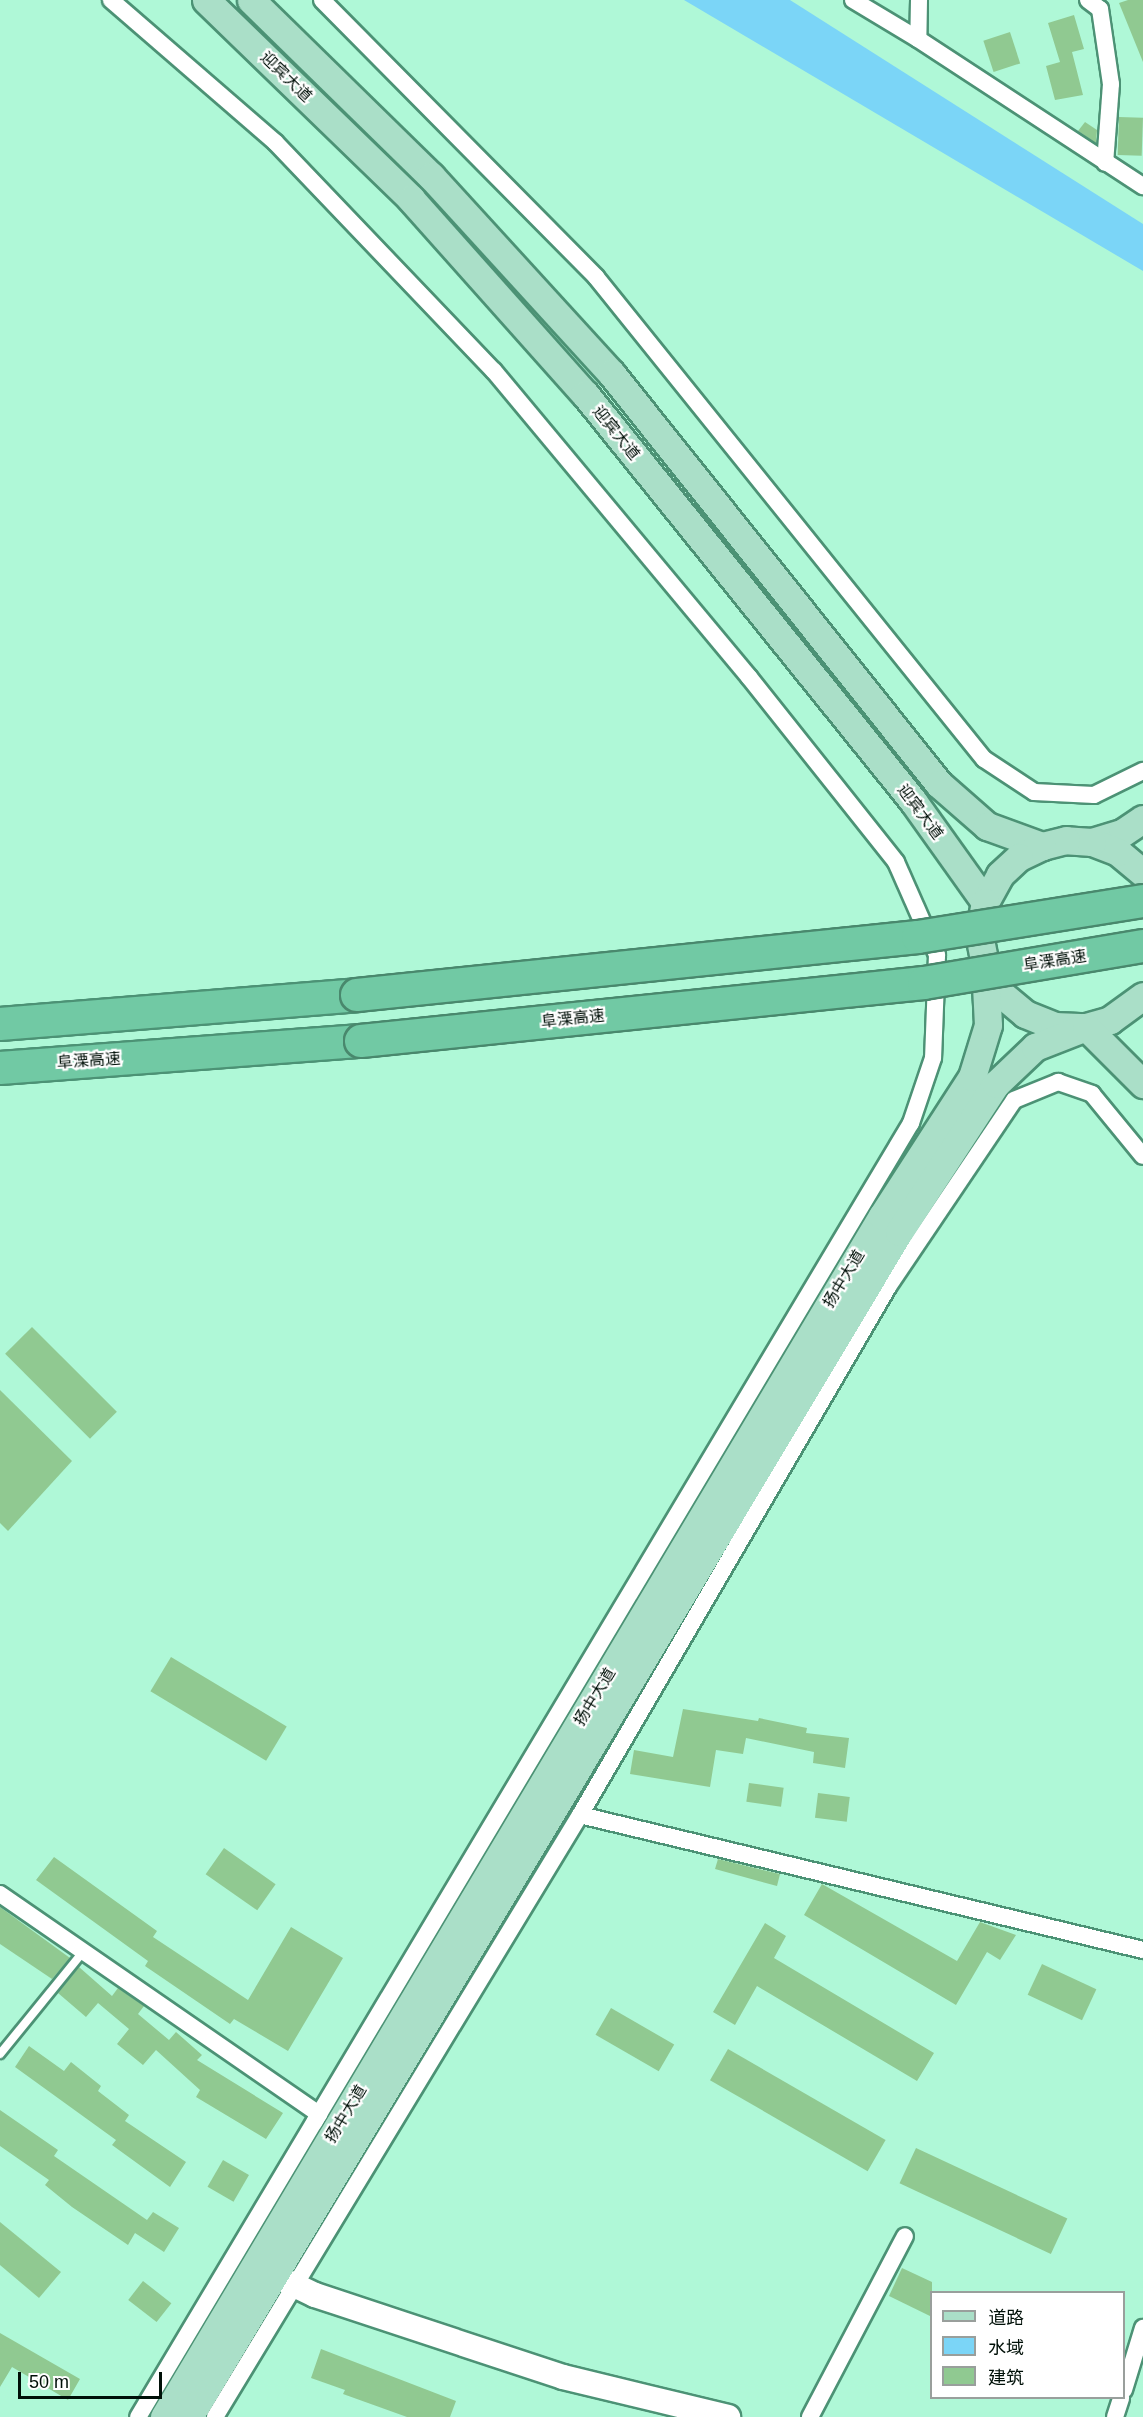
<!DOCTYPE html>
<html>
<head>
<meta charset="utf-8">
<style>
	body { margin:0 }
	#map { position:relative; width:1143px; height:2417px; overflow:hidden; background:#aff8d7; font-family:Helvetica,"Noto Sans SC",sans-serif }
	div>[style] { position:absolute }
	.water>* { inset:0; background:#7bd5f7 }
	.building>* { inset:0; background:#90c991; transform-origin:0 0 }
	.roads { filter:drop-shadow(2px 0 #4c9275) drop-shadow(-2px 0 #4c9275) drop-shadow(0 2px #4c9275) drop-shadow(0 -2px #4c9275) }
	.lane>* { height:8px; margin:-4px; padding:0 4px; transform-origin:4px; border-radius:4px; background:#fff }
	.street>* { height:16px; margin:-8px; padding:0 8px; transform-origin:8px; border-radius:8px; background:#fff }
	.secondary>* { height:24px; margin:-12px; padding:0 12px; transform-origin:12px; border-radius:12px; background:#fff }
	.primary>* { height:27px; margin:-13.5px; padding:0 13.5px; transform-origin:13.5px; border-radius:13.5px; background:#aadfc8 }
	.highway>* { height:32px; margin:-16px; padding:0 16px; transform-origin:16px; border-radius:16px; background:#71c9a4 }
	.bridges { filter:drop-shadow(2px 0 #49886d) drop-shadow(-2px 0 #49886d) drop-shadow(0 2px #49886d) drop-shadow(0 -2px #49886d) }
	.highway-bridge>* { height:32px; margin:-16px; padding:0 16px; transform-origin:16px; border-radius:16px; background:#71c9a4 }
	span { translate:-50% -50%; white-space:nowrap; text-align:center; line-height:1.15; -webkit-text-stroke:4.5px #fff; paint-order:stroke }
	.street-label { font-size:16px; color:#001008 }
	.legend { position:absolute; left:930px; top:2291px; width:195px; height:108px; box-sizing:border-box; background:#fff; border:2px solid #999f9c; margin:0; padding:8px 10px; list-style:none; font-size:18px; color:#001008 }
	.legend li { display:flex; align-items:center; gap:12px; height:30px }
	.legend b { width:30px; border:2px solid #999f9c }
	.scale { position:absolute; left:18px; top:2372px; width:144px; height:27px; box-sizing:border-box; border:3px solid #001008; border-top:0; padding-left:8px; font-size:18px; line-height:21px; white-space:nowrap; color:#001008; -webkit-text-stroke:4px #fff; paint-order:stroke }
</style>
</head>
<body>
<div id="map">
	<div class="water">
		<div style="clip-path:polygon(684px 0,790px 0,1143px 224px,1143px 271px)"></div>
	</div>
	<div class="building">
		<div style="clip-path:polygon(1128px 0,1143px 0,1143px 62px,1119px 3px)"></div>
		<div style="clip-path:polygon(1074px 15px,1084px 49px,1072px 52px,1083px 95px,1055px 100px,1046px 66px,1060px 62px,1048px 23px)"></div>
		<div style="left:1010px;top:32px;width:33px;height:28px;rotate:72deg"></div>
		<div style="left:1119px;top:117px;width:24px;height:38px;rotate:2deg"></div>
		<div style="clip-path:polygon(1085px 122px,1097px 130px,1096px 143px,1078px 131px)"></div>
		<div style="left:32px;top:1327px;width:120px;height:38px;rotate:45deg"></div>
		<div style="clip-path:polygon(0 1390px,72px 1461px,8px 1531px,0 1523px)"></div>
		<div style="left:171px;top:1657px;width:135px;height:40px;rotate:31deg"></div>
		<div style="clip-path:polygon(683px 1709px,758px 1721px,759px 1718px,807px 1728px,806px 1733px,849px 1738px,845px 1768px,813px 1763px,814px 1752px,746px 1738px,743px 1754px,716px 1750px,710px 1787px,630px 1774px,634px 1750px,673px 1757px)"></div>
		<div style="left:749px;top:1783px;width:35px;height:19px;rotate:8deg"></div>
		<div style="left:818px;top:1793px;width:32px;height:25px;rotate:7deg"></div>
		<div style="left:224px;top:1848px;width:63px;height:32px;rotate:35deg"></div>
		<div style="clip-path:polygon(54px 1857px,157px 1931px,153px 1937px,248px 2000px,291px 1927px,343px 1958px,288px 2051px,234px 2019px,230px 2024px,145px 1966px,148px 1961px,36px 1880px)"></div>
		<div style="clip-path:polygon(718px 1859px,780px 1874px,777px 1886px,715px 1869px)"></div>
		<div style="clip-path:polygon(822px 1884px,957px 1961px,980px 1922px,1016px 1935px,1000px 1960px,987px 1952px,956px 2005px,804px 1915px)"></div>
		<div style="clip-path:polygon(0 1907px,70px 1958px,52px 1979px,0 1944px)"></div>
		<div style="clip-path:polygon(765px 1923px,786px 1936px,774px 1958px,934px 2053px,917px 2081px,757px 1986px,735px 2025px,713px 2012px)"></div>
		<div style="left:1042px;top:1964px;width:60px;height:34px;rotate:25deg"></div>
		<div style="clip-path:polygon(79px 1967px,112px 1996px,118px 1988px,144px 2006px,138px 2014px,169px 2040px,176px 2032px,202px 2055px,197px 2060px,283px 2113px,266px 2139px,196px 2097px,200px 2090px,156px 2050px,143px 2065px,117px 2044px,129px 2029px,98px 2003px,86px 2017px,58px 1993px)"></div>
		<div style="left:611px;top:2008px;width:73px;height:31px;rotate:30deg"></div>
		<div style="clip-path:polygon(29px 2046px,64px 2071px,71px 2062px,101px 2086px,98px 2091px,129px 2115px,125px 2121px,186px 2162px,170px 2187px,112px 2145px,116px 2140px,15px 2067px)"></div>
		<div style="left:728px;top:2049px;width:182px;height:36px;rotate:30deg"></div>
		<div style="clip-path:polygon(0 2110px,58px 2150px,54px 2156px,147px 2220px,153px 2212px,179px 2228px,164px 2252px,135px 2233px,128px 2245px,72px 2207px,45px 2185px,49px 2180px,0 2146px)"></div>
		<div style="left:916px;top:2148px;width:167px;height:39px;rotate:25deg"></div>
		<div style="left:223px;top:2160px;width:30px;height:31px;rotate:30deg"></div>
		<div style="clip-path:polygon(0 2222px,61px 2272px,39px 2298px,0 2265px)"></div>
		<div style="clip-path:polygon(902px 2268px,932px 2282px,932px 2317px,889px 2296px)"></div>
		<div style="left:143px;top:2281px;width:36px;height:24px;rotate:38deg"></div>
		<div style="clip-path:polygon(0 2333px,80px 2379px,68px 2400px,12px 2367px,0 2387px)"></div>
		<div style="clip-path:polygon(321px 2349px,456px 2401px,450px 2417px,407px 2417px,343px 2394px,345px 2390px,311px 2378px)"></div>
	</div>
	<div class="roads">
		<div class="lane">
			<div style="left:0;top:2054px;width:132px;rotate:-50.9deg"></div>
		</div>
		<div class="street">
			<div style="left:111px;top:0;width:217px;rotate:40.9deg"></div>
			<div style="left:275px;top:142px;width:317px;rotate:46.3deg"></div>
			<div style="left:494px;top:371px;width:398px;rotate:50.2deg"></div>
			<div style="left:749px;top:677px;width:236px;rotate:51.5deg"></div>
			<div style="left:896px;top:862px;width:102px;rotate:66.2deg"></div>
			<div style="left:937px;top:955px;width:103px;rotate:92.2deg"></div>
			<div style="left:933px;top:1058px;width:69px;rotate:108.7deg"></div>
			<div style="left:911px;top:1123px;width:1507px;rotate:120.85deg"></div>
			<div style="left:322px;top:0;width:390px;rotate:45.3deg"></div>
			<div style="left:596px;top:277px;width:619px;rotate:51.17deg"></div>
			<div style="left:984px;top:759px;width:60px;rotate:33.4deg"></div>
			<div style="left:1034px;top:792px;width:60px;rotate:2.9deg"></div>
			<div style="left:1094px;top:795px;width:55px;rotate:-26.1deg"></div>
			<div style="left:853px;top:0;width:76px;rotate:31deg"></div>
			<div style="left:919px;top:0;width:39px;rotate:91deg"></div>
			<div style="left:918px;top:39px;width:269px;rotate:33.2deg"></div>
			<div style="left:1088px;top:0;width:15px;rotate:37deg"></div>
			<div style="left:1100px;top:9px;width:76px;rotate:81.7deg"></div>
			<div style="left:1111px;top:84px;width:79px;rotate:94.3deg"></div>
			<div style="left:580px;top:1815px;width:579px;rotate:13.48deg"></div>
			<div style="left:0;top:1894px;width:388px;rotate:34.6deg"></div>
			<div style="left:319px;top:2114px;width:10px;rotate:119deg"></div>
			<div style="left:1124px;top:2390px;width:65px;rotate:-73deg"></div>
			<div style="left:215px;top:2417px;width:704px;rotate:-58.77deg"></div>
			<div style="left:580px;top:1815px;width:611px;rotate:-59.74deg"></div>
			<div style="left:888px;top:1287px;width:225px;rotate:-56deg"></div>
			<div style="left:1014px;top:1100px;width:48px;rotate:-22.2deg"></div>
			<div style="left:1058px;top:1082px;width:36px;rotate:19deg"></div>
			<div style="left:1092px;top:1094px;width:80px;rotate:50.6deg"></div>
			<div style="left:810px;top:2417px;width:204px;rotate:-62.3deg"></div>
			<div style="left:1115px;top:2417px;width:20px;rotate:-72deg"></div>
		</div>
		<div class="secondary">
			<div style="left:257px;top:2267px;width:64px;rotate:25.8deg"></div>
			<div style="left:315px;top:2295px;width:261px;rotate:18.3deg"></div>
			<div style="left:563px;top:2377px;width:170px;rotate:13.6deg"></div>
		</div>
		<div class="primary">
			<div style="left:206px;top:0;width:286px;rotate:44.1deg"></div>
			<div style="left:411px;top:199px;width:261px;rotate:48.3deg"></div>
			<div style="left:585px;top:394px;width:523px;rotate:51.13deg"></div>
			<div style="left:913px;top:801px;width:124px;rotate:54.5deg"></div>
			<div style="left:251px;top:0;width:252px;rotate:44.4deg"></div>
			<div style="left:431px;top:176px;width:267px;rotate:47.6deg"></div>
			<div style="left:611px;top:373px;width:526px;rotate:51.41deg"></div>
			<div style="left:939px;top:784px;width:64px;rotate:41.2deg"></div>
			<div style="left:987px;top:826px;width:59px;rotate:20deg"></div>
			<div style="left:1092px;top:842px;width:31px;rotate:-17deg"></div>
			<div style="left:1122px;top:833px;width:25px;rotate:-34deg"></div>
			<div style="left:1143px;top:873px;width:33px;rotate:-140deg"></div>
			<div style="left:1118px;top:852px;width:28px;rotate:-159deg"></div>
			<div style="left:1092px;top:842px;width:26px;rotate:-176deg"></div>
			<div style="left:1066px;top:840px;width:25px;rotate:166deg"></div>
			<div style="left:1042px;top:846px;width:25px;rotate:154deg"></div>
			<div style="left:1019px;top:857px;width:26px;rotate:137deg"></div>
			<div style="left:1000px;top:875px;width:31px;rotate:119deg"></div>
			<div style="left:985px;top:902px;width:33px;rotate:101deg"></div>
			<div style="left:979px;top:934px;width:32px;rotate:79deg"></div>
			<div style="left:985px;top:965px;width:32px;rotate:62deg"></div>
			<div style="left:1000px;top:993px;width:33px;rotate:40deg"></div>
			<div style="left:1025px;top:1014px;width:31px;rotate:22deg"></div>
			<div style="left:1054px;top:1026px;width:32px;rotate:2deg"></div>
			<div style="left:1086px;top:1027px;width:25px;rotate:-16deg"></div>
			<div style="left:1110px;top:1020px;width:41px;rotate:-36deg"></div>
			<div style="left:164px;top:2417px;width:1399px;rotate:-59.13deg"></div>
			<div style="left:882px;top:1216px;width:166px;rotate:-57.1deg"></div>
			<div style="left:972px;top:1077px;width:54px;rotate:-72.9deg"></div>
			<div style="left:988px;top:1025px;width:60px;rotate:-92.9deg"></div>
			<div style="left:189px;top:2417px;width:1381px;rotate:-59.07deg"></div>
			<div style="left:899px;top:1232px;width:177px;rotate:-56.8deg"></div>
			<div style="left:996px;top:1084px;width:54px;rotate:-43.5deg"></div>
			<div style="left:1035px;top:1047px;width:55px;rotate:-21.4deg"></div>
			<div style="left:1086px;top:1027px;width:81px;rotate:45deg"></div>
		</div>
		<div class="highway">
			<div style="left:0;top:1024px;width:358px;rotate:-4.6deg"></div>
			<div style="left:0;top:1068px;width:362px;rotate:-4.3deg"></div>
		</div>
	</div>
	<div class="bridges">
		<div class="highway-bridge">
			<div style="left:357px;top:995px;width:564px;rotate:-5.9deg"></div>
			<div style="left:918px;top:937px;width:228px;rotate:-9.1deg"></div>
			<div style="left:361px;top:1041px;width:566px;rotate:-5.88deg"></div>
			<div style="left:924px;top:983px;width:222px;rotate:-9.6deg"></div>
		</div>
	</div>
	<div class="street-label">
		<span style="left:286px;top:77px;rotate:44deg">迎宾大道</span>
		<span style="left:616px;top:433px;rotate:51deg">迎宾大道</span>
		<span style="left:920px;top:812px;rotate:53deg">迎宾大道</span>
		<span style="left:1055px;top:961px;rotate:-9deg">阜溧高速</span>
		<span style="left:573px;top:1019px;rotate:-6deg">阜溧高速</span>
		<span style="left:89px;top:1061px;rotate:-4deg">阜溧高速</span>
		<span style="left:844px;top:1279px;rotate:-59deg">扬中大道</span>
		<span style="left:595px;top:1697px;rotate:-59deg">扬中大道</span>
		<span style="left:346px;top:2114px;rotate:-59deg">扬中大道</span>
	</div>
	<ul class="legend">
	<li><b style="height:8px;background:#aadfc8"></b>道路</li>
	<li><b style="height:16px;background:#7bd5f7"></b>水域</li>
	<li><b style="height:16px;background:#90c991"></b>建筑</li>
	</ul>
	<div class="scale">50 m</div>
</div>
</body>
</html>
